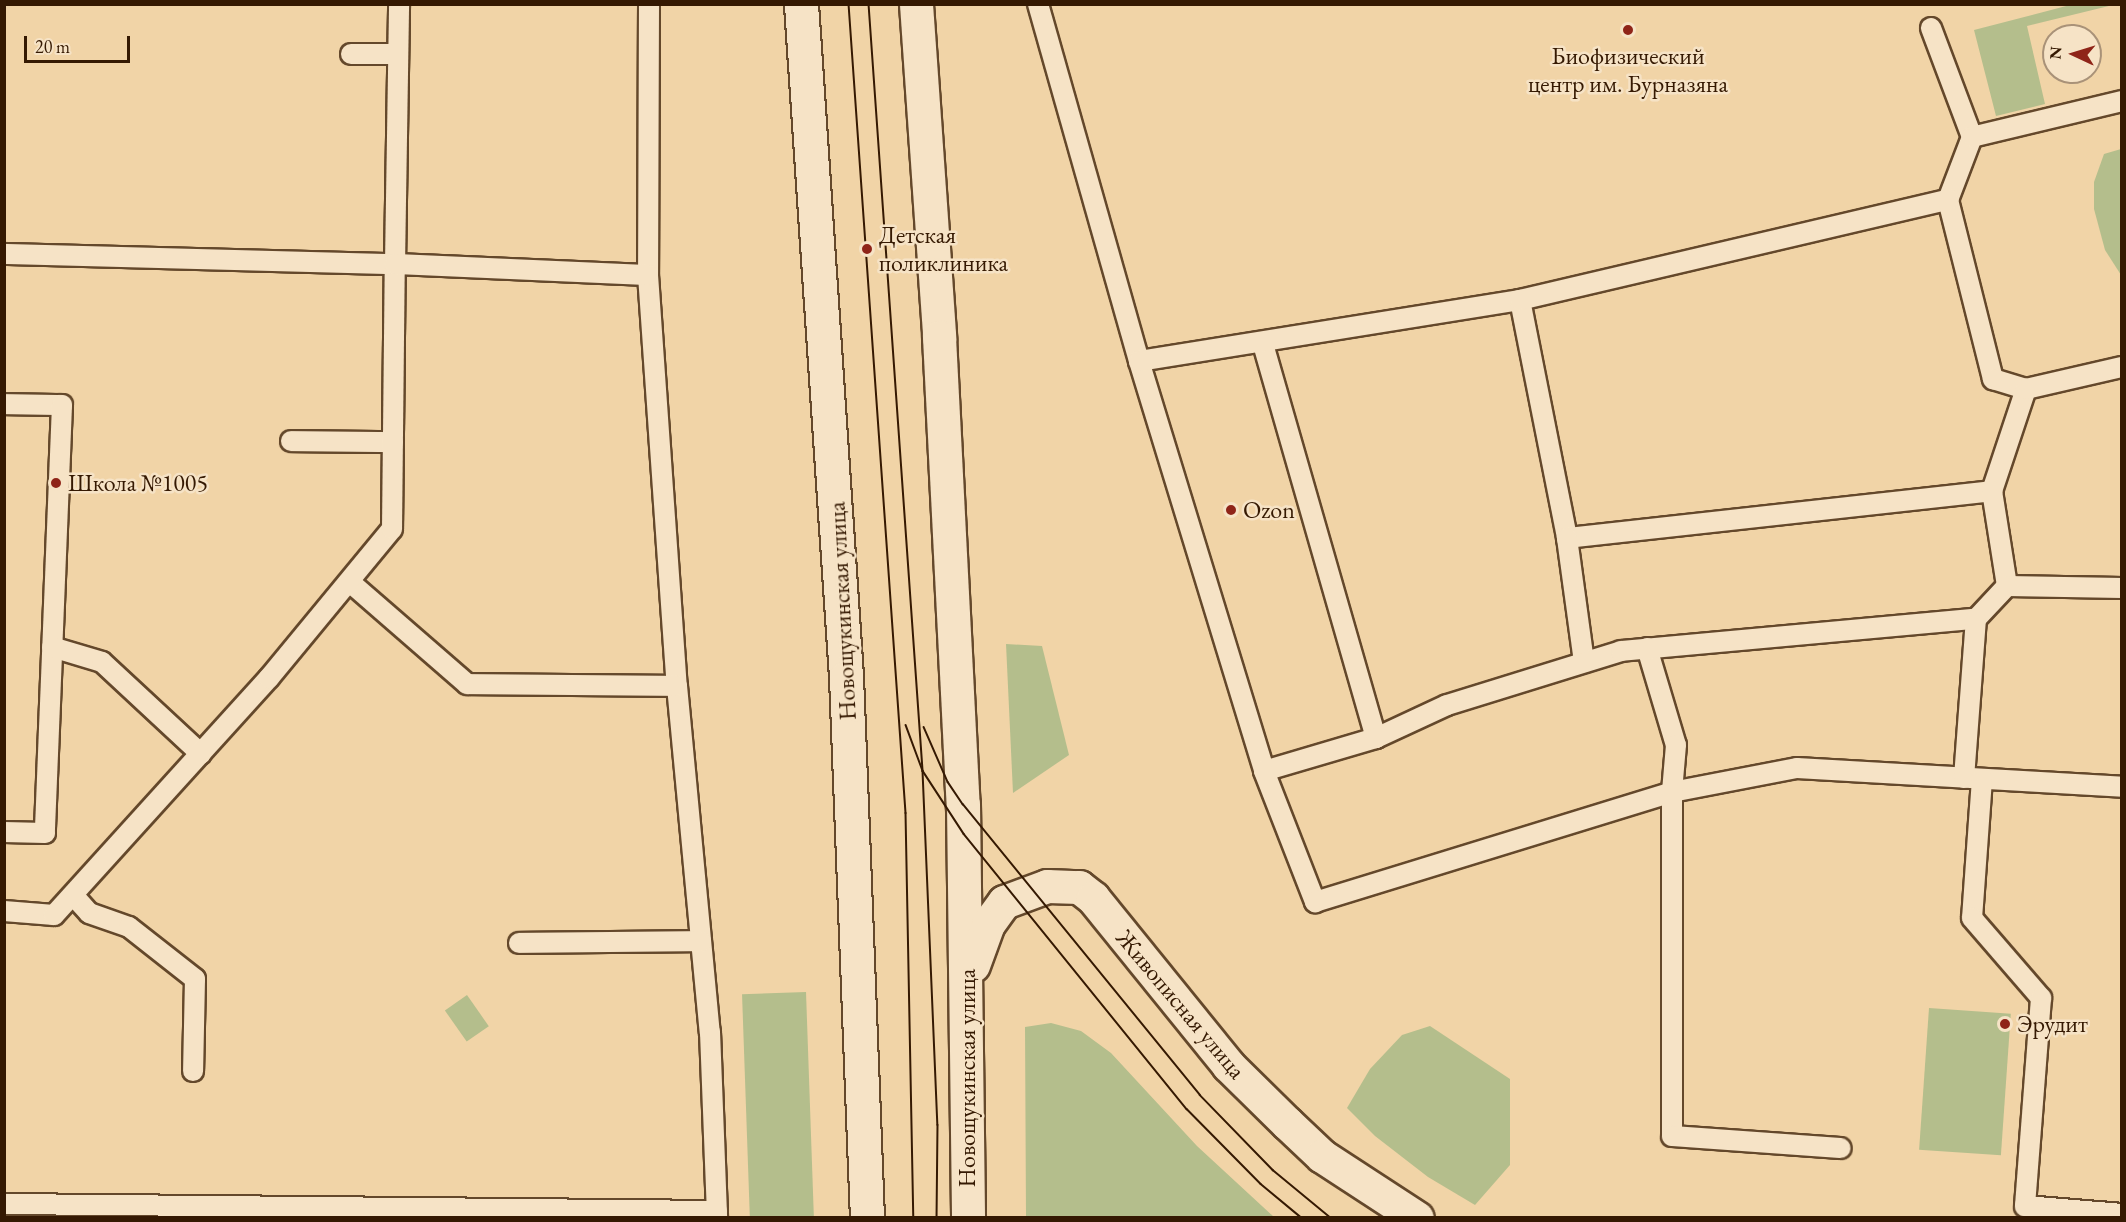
<!DOCTYPE html>
<html>
<head>
<meta charset="utf-8">
<style>
	body { margin:0 }
	#map { position:relative; width:2126px; height:1222px; overflow:hidden; background:#f1d4a7; font-family:"EB Garamond",serif }
	div>[style] { position:absolute }
	.green>* { inset:0; background:#b4be8c; transform-origin:0 0 }
	.roads { filter:drop-shadow(2px 0 #64482b) drop-shadow(-2px 0 #64482b) drop-shadow(0 2px #64482b) drop-shadow(0 -2px #64482b) }
	.lane>* { height:20px; margin:-10px; padding:0 10px; transform-origin:10px; border-radius:10px; background:#f6e3c6 }
	.secondary>* { height:33px; margin:-16.5px; padding:0 16.5px; transform-origin:16.5px; border-radius:16.5px; background:#f6e3c6 }
	.tram>* { height:1.5px; margin:-0.75px; padding:0 0.75px; transform-origin:0.75px; border-radius:0.75px; background:#351902 }
	.dots>* { width:16px; height:16px; translate:-50% -50%; box-sizing:border-box; border:3px solid #f6e3c6; border-radius:50% }
	span { translate:-50% -50%; white-space:nowrap; text-align:center; line-height:1.15; -webkit-text-stroke:5px #f6e3c6; paint-order:stroke }
	.poi-label { font-size:24px; color:#351902 }
	.left { translate:0 -50%; text-align:left }
	.street-label { font-size:24px; color:#351902 }
	.frame { position:absolute; inset:0; border:6px solid #351902; pointer-events:none }
	.north { position:absolute; left:2042px; top:24px; width:60px; height:60px; box-sizing:border-box; background:#f6e3c6; border:2px solid #a99278; border-radius:50%; rotate:274deg; font-size:16px; font-weight:700; line-height:24px; text-align:center; color:#351902 }
	.north::after { content:''; display:block; margin:auto; width:21px; height:27px; background:#8f2418; clip-path:polygon(50% 0,100% 100%,50% 72%,0 100%) }
	.scale { position:absolute; left:24px; top:36px; width:106px; height:27px; box-sizing:border-box; border:3px solid #351902; border-top:0; padding-left:8px; font-size:18px; line-height:21px; white-space:nowrap; color:#351902; -webkit-text-stroke:4px #f6e3c6; paint-order:stroke }
</style>
</head>
<body>
<div id="map">
	<div class="green">
		<div style="clip-path:polygon(2070px 5px,2113px 5px,2027px 26px,2045px 104px,1996px 116px,1974px 30px)"></div>
		<div style="clip-path:polygon(2121px 149px,2122px 149px,2121px 275px,2105px 250px,2094px 209px,2094px 182px,2104px 154px)"></div>
		<div style="clip-path:polygon(1006px 644px,1042px 646px,1069px 755px,1013px 793px)"></div>
		<div style="left:806px;top:992px;width:225px;height:64px;rotate:88deg"></div>
		<div style="left:467px;top:995px;width:38px;height:27px;rotate:55deg"></div>
		<div style="left:1929px;top:1008px;width:82px;height:142px;rotate:4deg"></div>
		<div style="clip-path:polygon(1051px 1023px,1081px 1031px,1111px 1053px,1197px 1146px,1274px 1217px,1026px 1217px,1025px 1027px)"></div>
		<div style="clip-path:polygon(1430px 1026px,1510px 1079px,1510px 1165px,1475px 1205px,1428px 1177px,1375px 1136px,1347px 1108px,1370px 1069px,1402px 1035px)"></div>
	</div>
	<div class="roads">
		<div class="lane">
			<div style="left:649px;top:4px;width:271px;rotate:90.2deg"></div>
			<div style="left:648px;top:275px;width:412px;rotate:86deg"></div>
			<div style="left:677px;top:686px;width:348px;rotate:84.6deg"></div>
			<div style="left:710px;top:1032px;width:186px;rotate:87.8deg"></div>
			<div style="left:1038px;top:4px;width:371px;rotate:74.2deg"></div>
			<div style="left:1139px;top:361px;width:429px;rotate:73deg"></div>
			<div style="left:1264px;top:771px;width:141px;rotate:68.7deg"></div>
			<div style="left:1315px;top:902px;width:374px;rotate:-17.1deg"></div>
			<div style="left:1672px;top:792px;width:127px;rotate:-10.9deg"></div>
			<div style="left:1797px;top:768px;width:326px;rotate:3.3deg"></div>
			<div style="left:1931px;top:28px;width:116px;rotate:69.4deg"></div>
			<div style="left:1972px;top:137px;width:67px;rotate:110.9deg"></div>
			<div style="left:1948px;top:200px;width:185px;rotate:75.9deg"></div>
			<div style="left:1993px;top:379px;width:34px;rotate:17deg"></div>
			<div style="left:351px;top:54px;width:47px"></div>
			<div style="left:1972px;top:137px;width:154px;rotate:-13.5deg"></div>
			<div style="left:4px;top:254px;width:391px;rotate:1.5deg"></div>
			<div style="left:395px;top:264px;width:260px;rotate:-89.1deg"></div>
			<div style="left:1520px;top:300px;width:243px;rotate:78.8deg"></div>
			<div style="left:1567px;top:538px;width:428px;rotate:-6.3deg"></div>
			<div style="left:1992px;top:491px;width:108px;rotate:-71.6deg"></div>
			<div style="left:2026px;top:389px;width:98px;rotate:-12.9deg"></div>
			<div style="left:1263px;top:344px;width:410px;rotate:74deg"></div>
			<div style="left:1139px;top:361px;width:386px;rotate:-9.1deg"></div>
			<div style="left:1520px;top:300px;width:440px;rotate:-13.2deg"></div>
			<div style="left:4px;top:404px;width:58px;rotate:1deg"></div>
			<div style="left:62px;top:405px;width:428px;rotate:92.3deg"></div>
			<div style="left:45px;top:833px;width:41px;rotate:-178.6deg"></div>
			<div style="left:291px;top:441px;width:102px;rotate:0.6deg"></div>
			<div style="left:1992px;top:491px;width:96px;rotate:81deg"></div>
			<div style="left:1567px;top:538px;width:125px;rotate:82.2deg"></div>
			<div style="left:351px;top:583px;width:154px;rotate:41deg"></div>
			<div style="left:467px;top:684px;width:210px;rotate:0.5deg"></div>
			<div style="left:52px;top:647px;width:52px;rotate:16.7deg"></div>
			<div style="left:102px;top:662px;width:135px;rotate:42.9deg"></div>
			<div style="left:1647px;top:648px;width:101px;rotate:73.4deg"></div>
			<div style="left:1676px;top:745px;width:47px;rotate:94.9deg"></div>
			<div style="left:1672px;top:792px;width:344px;rotate:90deg"></div>
			<div style="left:1672px;top:1136px;width:169px;rotate:4.1deg"></div>
			<div style="left:1264px;top:771px;width:117px;rotate:-16.4deg"></div>
			<div style="left:1376px;top:738px;width:78px;rotate:-24.9deg"></div>
			<div style="left:1447px;top:705px;width:182px;rotate:-17.2deg"></div>
			<div style="left:1621px;top:651px;width:356px;rotate:-5.2deg"></div>
			<div style="left:1976px;top:619px;width:45px;rotate:-46.8deg"></div>
			<div style="left:2007px;top:586px;width:115px;rotate:1deg"></div>
			<div style="left:1964px;top:778px;width:159px;rotate:-85.7deg"></div>
			<div style="left:1982px;top:779px;width:139px;rotate:94.1deg"></div>
			<div style="left:1972px;top:918px;width:106px;rotate:49.2deg"></div>
			<div style="left:2041px;top:998px;width:209px;rotate:94.4deg"></div>
			<div style="left:2025px;top:1206px;width:97px;rotate:4.7deg"></div>
			<div style="left:73px;top:895px;width:24px;rotate:48deg"></div>
			<div style="left:89px;top:913px;width:42px;rotate:19.3deg"></div>
			<div style="left:129px;top:927px;width:84px;rotate:38.2deg"></div>
			<div style="left:195px;top:979px;width:92px;rotate:91.2deg"></div>
			<div style="left:4px;top:911px;width:50px;rotate:4.6deg"></div>
			<div style="left:54px;top:915px;width:320px;rotate:-47.8deg"></div>
			<div style="left:269px;top:678px;width:193px;rotate:-50.5deg"></div>
			<div style="left:392px;top:529px;width:265px;rotate:-89.4deg"></div>
			<div style="left:395px;top:264px;width:253px;rotate:2.5deg"></div>
			<div style="left:519px;top:943px;width:182px;rotate:-0.6deg"></div>
			<div style="left:4px;top:1204px;width:713px;rotate:0.56deg"></div>
		</div>
		<div class="secondary">
			<div style="left:801px;top:4px;width:675px;rotate:86.17deg"></div>
			<div style="left:846px;top:677px;width:541px;rotate:87.78deg"></div>
			<div style="left:916px;top:4px;width:334px;rotate:86deg"></div>
			<div style="left:939px;top:337px;width:468px;rotate:87.1deg"></div>
			<div style="left:963px;top:804px;width:414px;rotate:89.3deg"></div>
			<div style="left:973px;top:965px;width:44px;rotate:-69.9deg"></div>
			<div style="left:988px;top:924px;width:27px;rotate:-54deg"></div>
			<div style="left:1004px;top:902px;width:46px;rotate:-20.4deg"></div>
			<div style="left:1047px;top:886px;width:32px;rotate:2deg"></div>
			<div style="left:1079px;top:887px;width:18px;rotate:38deg"></div>
			<div style="left:1093px;top:898px;width:215px;rotate:51deg"></div>
			<div style="left:1228px;top:1065px;width:83px;rotate:44.5deg"></div>
			<div style="left:1287px;top:1123px;width:48px;rotate:43.3deg"></div>
			<div style="left:1322px;top:1156px;width:113px;rotate:33.1deg"></div>
		</div>
	</div>
	<div class="tram">
		<div style="left:849px;top:4px;width:811px;rotate:85.97deg"></div>
		<div style="left:906px;top:813px;width:405px;rotate:88.9deg"></div>
		<div style="left:869px;top:4px;width:769px;rotate:85.97deg"></div>
		<div style="left:923px;top:771px;width:354px;rotate:87.6deg"></div>
		<div style="left:938px;top:1125px;width:93px;rotate:90.6deg"></div>
		<div style="left:906px;top:725px;width:49px;rotate:69.7deg"></div>
		<div style="left:923px;top:771px;width:75px;rotate:56.9deg"></div>
		<div style="left:964px;top:834px;width:354px;rotate:51deg"></div>
		<div style="left:1187px;top:1109px;width:105px;rotate:45.4deg"></div>
		<div style="left:1261px;top:1184px;width:53px;rotate:39.7deg"></div>
		<div style="left:924px;top:727px;width:60px;rotate:66.4deg"></div>
		<div style="left:948px;top:782px;width:27px;rotate:56deg"></div>
		<div style="left:963px;top:804px;width:375px;rotate:50.8deg"></div>
		<div style="left:1200px;top:1095px;width:105px;rotate:45.8deg"></div>
		<div style="left:1273px;top:1170px;width:75px;rotate:39.6deg"></div>
	</div>
	<div class="dots">
		<div style="left:1628px;top:30px;background:#8f2418"></div>
		<div style="left:867px;top:249px;background:#8f2418"></div>
		<div style="left:56px;top:483px;background:#8f2418"></div>
		<div style="left:1231px;top:510px;background:#8f2418"></div>
		<div style="left:2005px;top:1024px;background:#8f2418"></div>
	</div>
	<div class="poi-label">
		<span style="left:1628px;top:70px">Биофизический<br>центр им. Бурназяна</span>
		<span class="left" style="left:879px;top:249px">Детская<br>поликлиника</span>
		<span class="left" style="left:68px;top:483px">Школа №1005</span>
		<span class="left" style="left:1243px;top:510px">Ozon</span>
		<span class="left" style="left:2017px;top:1024px">Эрудит</span>
	</div>
	<div class="street-label">
		<span style="left:842px;top:611px;rotate:-93deg">Новощукинская улица</span>
		<span style="left:1181px;top:1004px;rotate:50deg">Живописная улица</span>
		<span style="left:967px;top:1078px;rotate:-90deg">Новощукинская улица</span>
	</div>
	<div class="frame"></div>
	<div class="north">N</div>
	<div class="scale">20 m</div>
</div>
</body>
</html>
